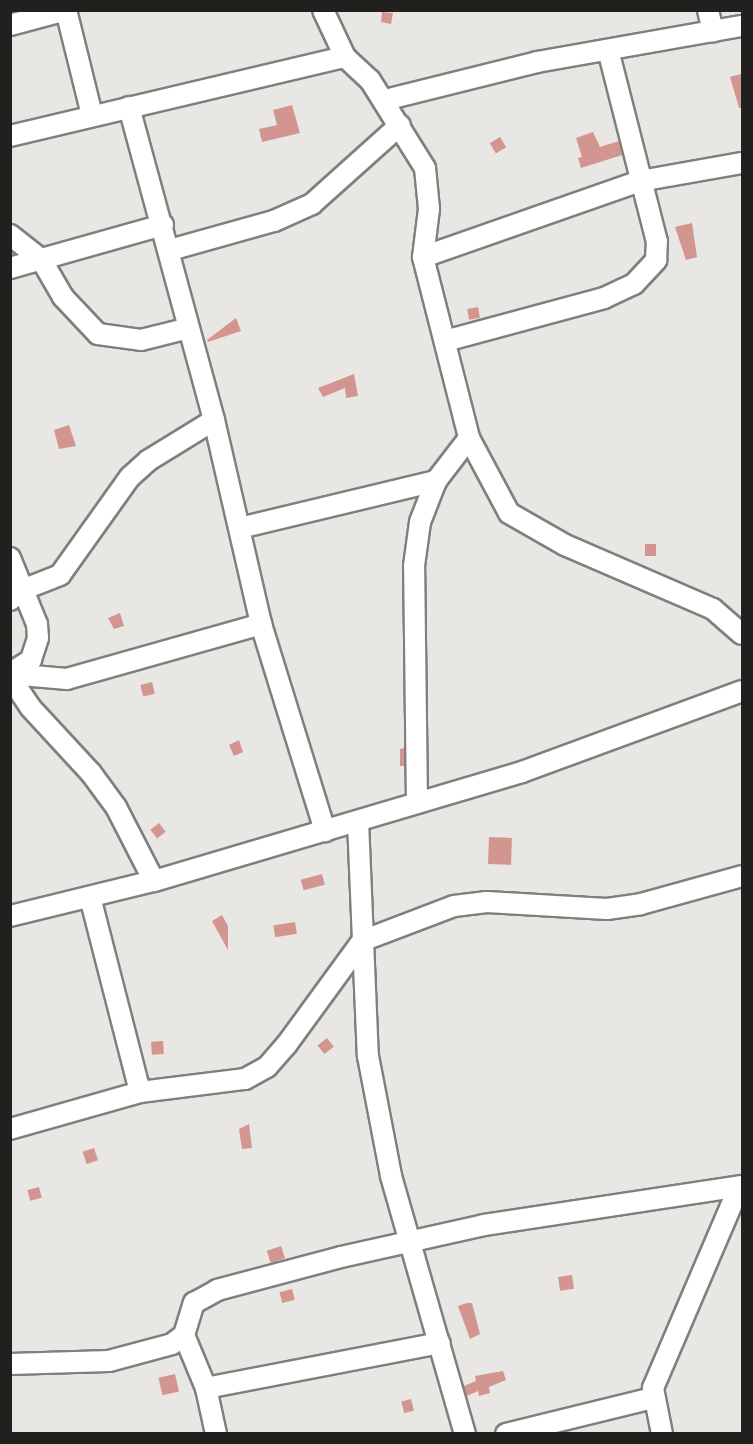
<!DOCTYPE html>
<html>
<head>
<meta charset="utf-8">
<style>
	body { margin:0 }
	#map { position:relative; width:753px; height:1444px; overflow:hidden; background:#e9e7e4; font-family:"IBM Plex Sans",sans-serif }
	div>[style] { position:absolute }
	.building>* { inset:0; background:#d3958f; transform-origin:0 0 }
	.roads { filter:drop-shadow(2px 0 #817f7d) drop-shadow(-2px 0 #817f7d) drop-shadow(0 2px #817f7d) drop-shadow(0 -2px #817f7d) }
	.minor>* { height:20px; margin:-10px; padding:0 10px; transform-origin:10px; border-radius:10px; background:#fff }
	span { translate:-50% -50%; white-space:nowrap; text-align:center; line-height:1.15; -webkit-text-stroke:4.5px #f6f4f1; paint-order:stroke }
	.frame { position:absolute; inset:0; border:12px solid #21201f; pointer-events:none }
</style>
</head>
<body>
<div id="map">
	<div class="building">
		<div style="clip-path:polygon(382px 12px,393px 13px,391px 24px,381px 22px)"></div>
		<div style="clip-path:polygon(741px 74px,742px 108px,739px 108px,730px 77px)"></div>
		<div style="clip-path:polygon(292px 105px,300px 133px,262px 142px,259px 129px,277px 125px,273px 110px)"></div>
		<div style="clip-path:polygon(593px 132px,600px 147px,619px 141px,622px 155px,581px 168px,578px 158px,582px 157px,576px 138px)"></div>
		<div style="left:500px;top:137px;width:12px;height:12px;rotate:59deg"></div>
		<div style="clip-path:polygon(692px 223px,697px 257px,686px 260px,675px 227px)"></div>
		<div style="left:478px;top:307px;width:11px;height:11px;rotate:80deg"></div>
		<div style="clip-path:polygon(236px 318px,241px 331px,208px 342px,207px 340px)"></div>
		<div style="clip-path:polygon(354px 374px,358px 396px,346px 398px,345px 388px,323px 397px,318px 388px)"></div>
		<div style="clip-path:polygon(69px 425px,76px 446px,59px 449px,54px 430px)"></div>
		<div style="left:656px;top:544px;width:12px;height:11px;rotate:90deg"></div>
		<div style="clip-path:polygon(120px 613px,124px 626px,114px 629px,108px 618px)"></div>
		<div style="left:152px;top:682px;width:12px;height:12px;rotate:76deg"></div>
		<div style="clip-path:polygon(239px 740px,243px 752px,234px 756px,229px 745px)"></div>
		<div style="clip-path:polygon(404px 748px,405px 766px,400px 766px,400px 749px)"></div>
		<div style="left:159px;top:823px;width:11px;height:11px;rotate:52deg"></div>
		<div style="left:489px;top:837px;width:23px;height:27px;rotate:2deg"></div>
		<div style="left:322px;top:874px;width:11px;height:22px;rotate:75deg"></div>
		<div style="clip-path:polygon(222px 915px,228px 926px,228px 950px,212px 921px)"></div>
		<div style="left:295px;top:922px;width:12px;height:22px;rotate:81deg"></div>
		<div style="left:327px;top:1038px;width:11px;height:12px;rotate:52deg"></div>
		<div style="left:163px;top:1041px;width:13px;height:12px;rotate:86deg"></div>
		<div style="clip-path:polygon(249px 1124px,252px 1148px,242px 1149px,239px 1129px)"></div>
		<div style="left:94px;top:1148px;width:13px;height:12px;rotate:72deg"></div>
		<div style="left:39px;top:1187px;width:11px;height:12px;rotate:75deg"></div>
		<div style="left:281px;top:1246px;width:13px;height:15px;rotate:72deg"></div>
		<div style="left:572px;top:1275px;width:14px;height:14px;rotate:82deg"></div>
		<div style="left:292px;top:1289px;width:11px;height:13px;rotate:75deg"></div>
		<div style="clip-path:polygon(467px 1303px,472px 1303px,480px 1334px,470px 1339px,458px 1306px)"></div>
		<div style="clip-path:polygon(503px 1371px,506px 1380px,489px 1387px,490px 1393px,479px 1396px,478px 1391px,467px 1396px,464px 1386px,476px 1381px,475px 1376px)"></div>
		<div style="left:175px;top:1374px;width:18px;height:17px;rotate:77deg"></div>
		<div style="left:411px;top:1399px;width:12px;height:10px;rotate:76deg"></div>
	</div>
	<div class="roads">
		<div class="minor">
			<div style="left:66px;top:10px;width:108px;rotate:76.1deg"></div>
			<div style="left:323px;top:10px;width:52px;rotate:64.9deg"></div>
			<div style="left:345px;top:57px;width:34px;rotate:43deg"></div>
			<div style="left:370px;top:80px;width:104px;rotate:58deg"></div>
			<div style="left:425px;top:168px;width:41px;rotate:84.4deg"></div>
			<div style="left:429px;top:209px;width:48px;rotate:97.1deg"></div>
			<div style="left:423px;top:257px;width:187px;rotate:75.7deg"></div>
			<div style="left:469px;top:438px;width:85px;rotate:61.9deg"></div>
			<div style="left:509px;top:513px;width:64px;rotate:29.7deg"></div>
			<div style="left:565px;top:545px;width:161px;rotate:23.4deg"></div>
			<div style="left:713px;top:609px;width:38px;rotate:41deg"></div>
			<div style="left:708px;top:10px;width:22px;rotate:77deg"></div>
			<div style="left:10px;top:25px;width:58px;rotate:-15deg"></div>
			<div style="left:385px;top:100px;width:157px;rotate:-14deg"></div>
			<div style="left:537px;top:62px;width:208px;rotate:-10deg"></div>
			<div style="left:129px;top:107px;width:324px;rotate:74.8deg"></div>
			<div style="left:214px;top:420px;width:209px;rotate:77deg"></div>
			<div style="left:261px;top:624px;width:217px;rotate:72.8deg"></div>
			<div style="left:10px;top:136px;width:344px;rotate:-13.3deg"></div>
			<div style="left:10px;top:235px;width:39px;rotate:38deg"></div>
			<div style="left:41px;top:259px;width:44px;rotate:59.9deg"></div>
			<div style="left:63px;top:297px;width:51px;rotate:46.6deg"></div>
			<div style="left:98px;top:334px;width:43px;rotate:7.9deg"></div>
			<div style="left:141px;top:340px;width:49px;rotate:-14deg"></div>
			<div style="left:170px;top:250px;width:108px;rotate:-15.6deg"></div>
			<div style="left:274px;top:221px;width:42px;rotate:-24.1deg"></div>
			<div style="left:312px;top:204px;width:118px;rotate:-41.9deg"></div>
			<div style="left:423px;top:257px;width:230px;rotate:-19.3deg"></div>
			<div style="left:640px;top:181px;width:104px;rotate:-10deg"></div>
			<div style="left:10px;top:268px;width:159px;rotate:-15.7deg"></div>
			<div style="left:445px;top:341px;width:165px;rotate:-15.1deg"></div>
			<div style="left:604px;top:298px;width:33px;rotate:-25deg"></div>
			<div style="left:634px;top:284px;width:33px;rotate:-47deg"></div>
			<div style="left:656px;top:260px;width:18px;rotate:-87deg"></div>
			<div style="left:657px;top:242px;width:198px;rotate:-104.3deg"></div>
			<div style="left:240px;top:528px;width:202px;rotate:-13.5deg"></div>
			<div style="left:10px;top:558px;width:71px;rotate:67.8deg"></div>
			<div style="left:37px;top:624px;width:14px;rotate:86deg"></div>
			<div style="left:38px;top:638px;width:23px;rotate:108deg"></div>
			<div style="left:31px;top:660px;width:25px;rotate:148deg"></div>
			<div style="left:10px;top:600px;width:16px;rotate:-40deg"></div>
			<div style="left:22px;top:590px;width:41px;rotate:-21.5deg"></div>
			<div style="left:60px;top:575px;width:120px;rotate:-54.5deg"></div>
			<div style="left:130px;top:477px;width:25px;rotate:-42deg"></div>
			<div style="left:149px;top:460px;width:76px;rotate:-31.6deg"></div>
			<div style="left:10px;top:674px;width:57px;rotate:5deg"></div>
			<div style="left:67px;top:679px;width:202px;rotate:-15.8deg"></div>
			<div style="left:10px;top:677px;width:36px;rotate:56deg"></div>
			<div style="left:30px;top:707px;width:90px;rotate:47.3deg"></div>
			<div style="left:91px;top:773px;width:42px;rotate:53.7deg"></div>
			<div style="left:116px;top:807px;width:83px;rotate:62.8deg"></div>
			<div style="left:417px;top:803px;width:237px;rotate:-90.7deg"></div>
			<div style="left:414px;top:566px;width:44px;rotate:-82.2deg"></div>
			<div style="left:420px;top:522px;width:44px;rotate:-68.7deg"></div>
			<div style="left:436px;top:481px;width:54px;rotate:-52.5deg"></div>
			<div style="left:358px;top:821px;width:235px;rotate:87.6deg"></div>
			<div style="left:368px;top:1056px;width:122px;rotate:79.1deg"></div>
			<div style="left:391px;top:1176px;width:268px;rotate:74deg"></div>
			<div style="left:90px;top:897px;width:201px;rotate:75.6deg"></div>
			<div style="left:10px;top:916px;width:148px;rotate:-13.7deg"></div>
			<div style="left:154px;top:881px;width:384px;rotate:-16.5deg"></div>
			<div style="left:522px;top:772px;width:234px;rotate:-20.2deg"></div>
			<div style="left:10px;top:1129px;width:135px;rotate:-15.9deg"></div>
			<div style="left:140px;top:1092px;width:106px;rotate:-7.1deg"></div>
			<div style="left:245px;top:1079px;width:25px;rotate:-29deg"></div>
			<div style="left:267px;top:1067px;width:30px;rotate:-49deg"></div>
			<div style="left:287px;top:1044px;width:127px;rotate:-53.9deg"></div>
			<div style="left:362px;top:941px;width:98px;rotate:-20.8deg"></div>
			<div style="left:454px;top:906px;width:33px;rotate:-7deg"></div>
			<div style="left:487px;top:902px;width:120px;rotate:3.3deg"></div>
			<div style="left:607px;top:909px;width:34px;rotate:-8deg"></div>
			<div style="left:641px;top:904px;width:105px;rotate:-15.5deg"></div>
			<div style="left:184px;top:1335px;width:57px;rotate:67.5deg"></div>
			<div style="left:206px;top:1388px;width:47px;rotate:77.7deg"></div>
			<div style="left:10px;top:1364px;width:99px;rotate:-1.7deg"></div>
			<div style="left:109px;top:1361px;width:65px;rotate:-15.1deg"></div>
			<div style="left:172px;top:1344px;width:15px;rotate:-37deg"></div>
			<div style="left:184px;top:1335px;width:34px;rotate:-73deg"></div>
			<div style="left:194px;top:1303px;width:26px;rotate:-29deg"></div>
			<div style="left:217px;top:1290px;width:128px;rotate:-14.9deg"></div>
			<div style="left:341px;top:1257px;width:147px;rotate:-12.6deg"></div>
			<div style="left:484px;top:1225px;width:261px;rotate:-8.6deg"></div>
			<div style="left:206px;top:1388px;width:238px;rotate:-10.9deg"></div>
			<div style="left:506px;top:1434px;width:151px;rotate:-13.8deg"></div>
			<div style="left:662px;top:1434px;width:47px;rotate:-101.1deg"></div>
			<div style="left:653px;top:1388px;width:219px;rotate:-66.8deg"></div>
		</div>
	</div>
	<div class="frame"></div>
</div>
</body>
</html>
